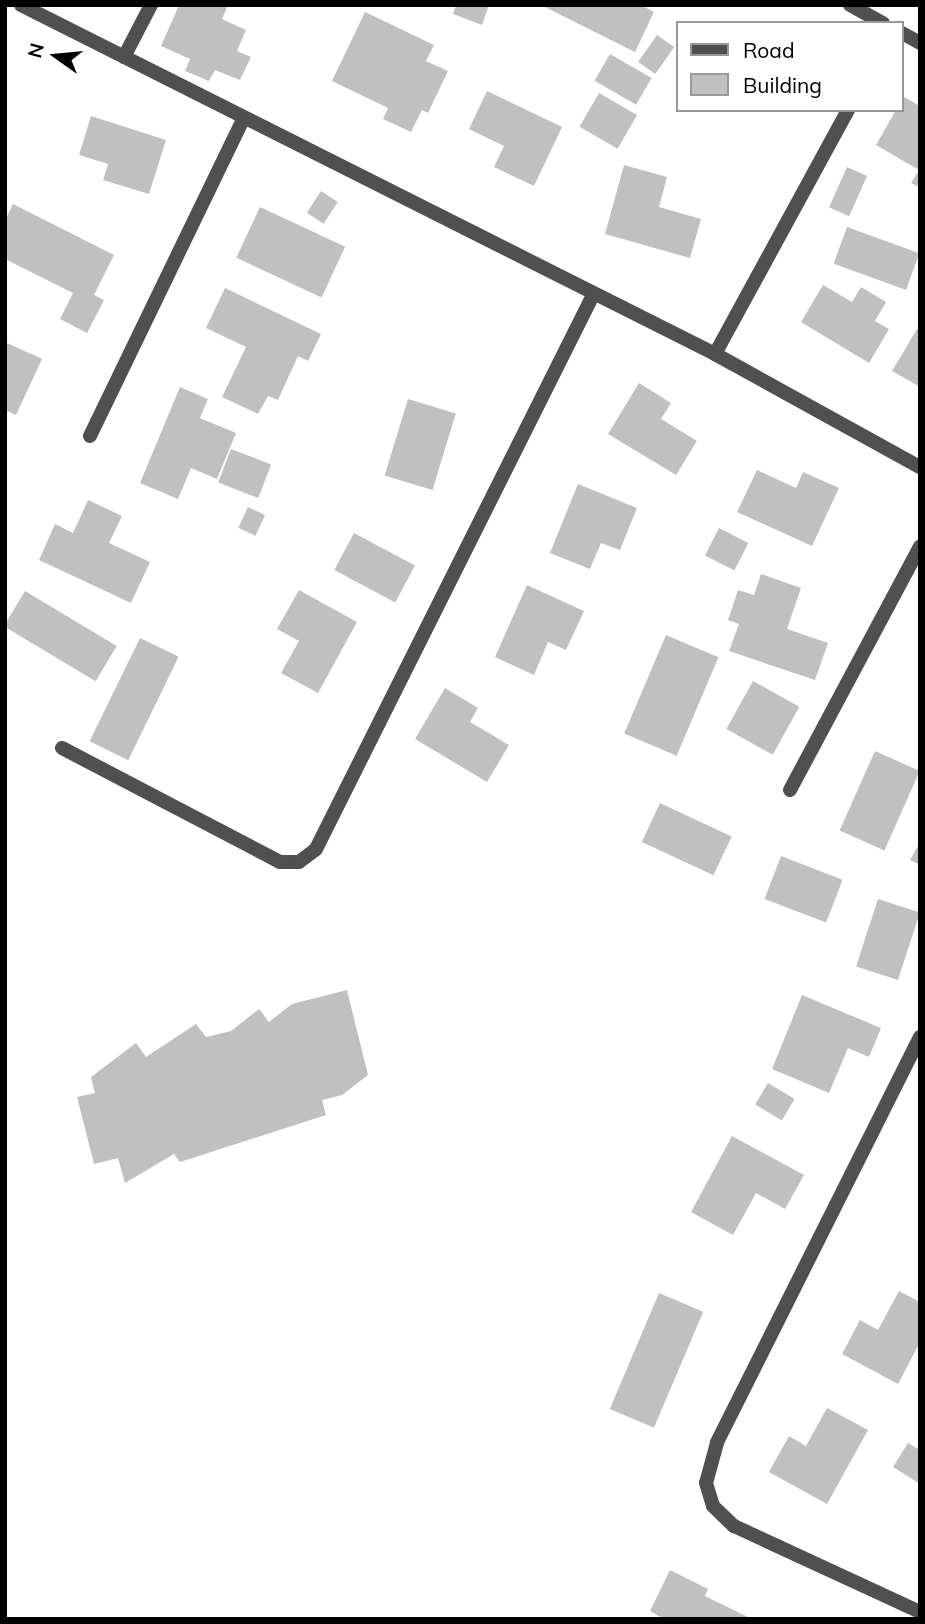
<!DOCTYPE html>
<html>
<head>
<meta charset="utf-8">
<style>
	body { margin:0 }
	#map { position:relative; width:925px; height:1624px; overflow:hidden; background:#fff; font-family:Mulish,sans-serif }
	div>[style] { position:absolute }
	.building>* { inset:0; background:#c0c0c0; transform-origin:0 0 }
	.street>* { height:14px; margin:-7px; padding:0 7px; transform-origin:7px; border-radius:7px; background:#505050 }
	span { translate:-50% -50%; white-space:nowrap; text-align:center; line-height:1.15; -webkit-text-stroke:6px #fff; paint-order:stroke }
	.frame { position:absolute; inset:0; border:7px solid #000; pointer-events:none }
	.legend { position:absolute; left:676px; top:21px; width:228px; height:91px; box-sizing:border-box; background:#fff; border:2px solid #999; margin:0; padding:9px 12px; list-style:none; font-size:21px; color:#000 }
	.legend li { display:flex; align-items:center; gap:14px; height:35px }
	.legend b { width:35px; border:2px solid #999 }
	.north { position:absolute; left:21px; top:21px; width:70px; height:70px; -webkit-text-stroke:5px #fff; paint-order:stroke; rotate:285deg; font-size:19px; font-weight:700; line-height:28px; text-align:center; color:#000 }
	.north::after { content:''; display:block; margin:auto; width:24px; height:32px; background:#000; clip-path:polygon(50% 0,100% 100%,50% 72%,0 100%) }
</style>
</head>
<body>
<div id="map">
	<div class="building">
		<div style="clip-path:polygon(179px 5px,228px 5px,222px 19px,246px 30px,237px 51px,251px 57px,240px 80px,215px 70px,209px 81px,185px 71px,190px 59px,161px 46px)"></div>
		<div style="clip-path:polygon(456px 5px,489px 5px,482px 25px,453px 14px)"></div>
		<div style="clip-path:polygon(541px 5px,641px 5px,654px 12px,635px 52px)"></div>
		<div style="clip-path:polygon(365px 12px,434px 45px,426px 61px,448px 71px,428px 113px,422px 110px,411px 132px,383px 119px,388px 108px,332px 81px)"></div>
		<div style="left:657px;top:35px;width:21px;height:33px;rotate:35deg"></div>
		<div style="left:610px;top:54px;width:48px;height:31px;rotate:30deg"></div>
		<div style="clip-path:polygon(487px 91px,562px 127px,534px 186px,494px 167px,504px 146px,469px 129px)"></div>
		<div style="left:599px;top:93px;width:44px;height:39px;rotate:30deg"></div>
		<div style="clip-path:polygon(904px 97px,920px 106px,920px 188px,911px 183px,919px 170px,876px 145px,896px 110px,902px 110px)"></div>
		<div style="clip-path:polygon(91px 116px,166px 140px,149px 194px,103px 180px,108px 164px,79px 155px)"></div>
		<div style="clip-path:polygon(624px 165px,667px 177px,659px 207px,701px 219px,690px 258px,605px 234px)"></div>
		<div style="left:847px;top:167px;width:22px;height:44px;rotate:24deg"></div>
		<div style="left:321px;top:191px;width:20px;height:26px;rotate:33deg"></div>
		<div style="clip-path:polygon(13px 204px,114px 255px,94px 295px,104px 300px,87px 333px,60px 319px,73px 293px,5px 259px,5px 220px)"></div>
		<div style="left:260px;top:207px;width:94px;height:56px;rotate:25deg"></div>
		<div style="left:847px;top:227px;width:77px;height:39px;rotate:20deg"></div>
		<div style="clip-path:polygon(823px 285px,852px 302px,861px 287px,886px 302px,875px 321px,889px 329px,869px 363px,801px 322px)"></div>
		<div style="clip-path:polygon(225px 288px,321px 334px,308px 361px,298px 356px,278px 400px,268px 396px,258px 414px,222px 397px,246px 347px,206px 328px)"></div>
		<div style="clip-path:polygon(917px 329px,920px 330px,920px 387px,892px 371px)"></div>
		<div style="clip-path:polygon(5px 342px,42px 359px,16px 415px,5px 410px)"></div>
		<div style="clip-path:polygon(639px 383px,671px 403px,661px 419px,697px 441px,676px 475px,608px 434px)"></div>
		<div style="clip-path:polygon(180px 387px,208px 399px,200px 418px,236px 433px,217px 479px,191px 468px,178px 499px,140px 483px)"></div>
		<div style="left:408px;top:399px;width:50px;height:80px;rotate:17deg"></div>
		<div style="left:231px;top:449px;width:43px;height:36px;rotate:21deg"></div>
		<div style="clip-path:polygon(757px 470px,796px 488px,803px 472px,839px 488px,812px 546px,737px 512px)"></div>
		<div style="clip-path:polygon(578px 484px,637px 508px,620px 550px,601px 543px,590px 569px,550px 553px)"></div>
		<div style="clip-path:polygon(88px 500px,122px 516px,109px 543px,150px 562px,131px 603px,39px 560px,55px 524px,73px 533px)"></div>
		<div style="left:248px;top:507px;width:19px;height:23px;rotate:25deg"></div>
		<div style="left:719px;top:528px;width:33px;height:31px;rotate:27deg"></div>
		<div style="left:354px;top:533px;width:69px;height:42px;rotate:28deg"></div>
		<div style="clip-path:polygon(761px 574px,801px 588px,787px 629px,828px 643px,815px 680px,729px 651px,739px 624px,728px 620px,738px 590px,754px 595px)"></div>
		<div style="clip-path:polygon(527px 585px,584px 611px,566px 650px,548px 642px,534px 675px,495px 657px)"></div>
		<div style="clip-path:polygon(299px 590px,357px 622px,318px 693px,281px 673px,299px 641px,277px 629px)"></div>
		<div style="left:25px;top:591px;width:107px;height:41px;rotate:31deg"></div>
		<div style="left:666px;top:635px;width:57px;height:107px;rotate:23deg"></div>
		<div style="left:140px;top:638px;width:43px;height:115px;rotate:26deg"></div>
		<div style="left:753px;top:681px;width:53px;height:55px;rotate:29deg"></div>
		<div style="clip-path:polygon(445px 688px,478px 708px,470px 722px,509px 745px,487px 782px,415px 739px)"></div>
		<div style="left:875px;top:751px;width:49px;height:87px;rotate:24deg"></div>
		<div style="left:660px;top:803px;width:79px;height:43px;rotate:25deg"></div>
		<div style="clip-path:polygon(920px 842px,920px 865px,910px 860px)"></div>
		<div style="left:781px;top:856px;width:66px;height:46px;rotate:21deg"></div>
		<div style="left:878px;top:899px;width:44px;height:71px;rotate:18deg"></div>
		<div style="clip-path:polygon(347px 990px,368px 1075px,342px 1095px,322px 1100px,326px 1115px,180px 1162px,174px 1154px,125px 1183px,118px 1158px,94px 1164px,77px 1097px,95px 1093px,91px 1077px,136px 1043px,146px 1057px,196px 1024px,206px 1037px,231px 1031px,259px 1009px,269px 1022px,292px 1004px)"></div>
		<div style="clip-path:polygon(802px 995px,881px 1028px,869px 1057px,848px 1048px,829px 1093px,772px 1069px)"></div>
		<div style="left:768px;top:1083px;width:31px;height:25px;rotate:31deg"></div>
		<div style="clip-path:polygon(732px 1136px,804px 1175px,785px 1209px,756px 1193px,733px 1235px,691px 1212px)"></div>
		<div style="clip-path:polygon(899px 1291px,920px 1302px,920px 1342px,898px 1384px,842px 1354px,860px 1320px,878px 1330px)"></div>
		<div style="left:659px;top:1293px;width:48px;height:126px;rotate:23deg"></div>
		<div style="clip-path:polygon(827px 1408px,868px 1430px,827px 1504px,769px 1472px,789px 1436px,806px 1446px)"></div>
		<div style="clip-path:polygon(908px 1443px,920px 1450px,920px 1484px,893px 1467px)"></div>
		<div style="clip-path:polygon(670px 1570px,708px 1589px,705px 1596px,752px 1619px,664px 1619px,650px 1611px)"></div>
	</div>
	<div class="street">
		<div style="left:21px;top:5px;width:777px;rotate:26.7deg"></div>
		<div style="left:715px;top:354px;width:234px;rotate:28.9deg"></div>
		<div style="left:850px;top:5px;width:38px;rotate:29deg"></div>
		<div style="left:902px;top:33px;width:21px;rotate:29deg"></div>
		<div style="left:124px;top:57px;width:59px;rotate:-62.6deg"></div>
		<div style="left:715px;top:354px;width:278px;rotate:-61.4deg"></div>
		<div style="left:90px;top:436px;width:351px;rotate:-64.2deg"></div>
		<div style="left:62px;top:748px;width:246px;rotate:27.6deg"></div>
		<div style="left:280px;top:862px;width:19px"></div>
		<div style="left:299px;top:862px;width:21px;rotate:-37deg"></div>
		<div style="left:316px;top:849px;width:617px;rotate:-63.43deg"></div>
		<div style="left:790px;top:790px;width:276px;rotate:-61.9deg"></div>
		<div style="left:920px;top:1037px;width:454px;rotate:116.6deg"></div>
		<div style="left:717px;top:1443px;width:41px;rotate:105.4deg"></div>
		<div style="left:706px;top:1483px;width:24px;rotate:73deg"></div>
		<div style="left:713px;top:1506px;width:29px;rotate:44deg"></div>
		<div style="left:734px;top:1526px;width:205px;rotate:24.8deg"></div>
	</div>
	<div class="frame"></div>
	<ul class="legend">
	<li><b style="height:9px;background:#505050"></b>Road</li>
	<li><b style="height:19px;background:#c0c0c0"></b>Building</li>
	</ul>
	<div class="north">N</div>
</div>
</body>
</html>
